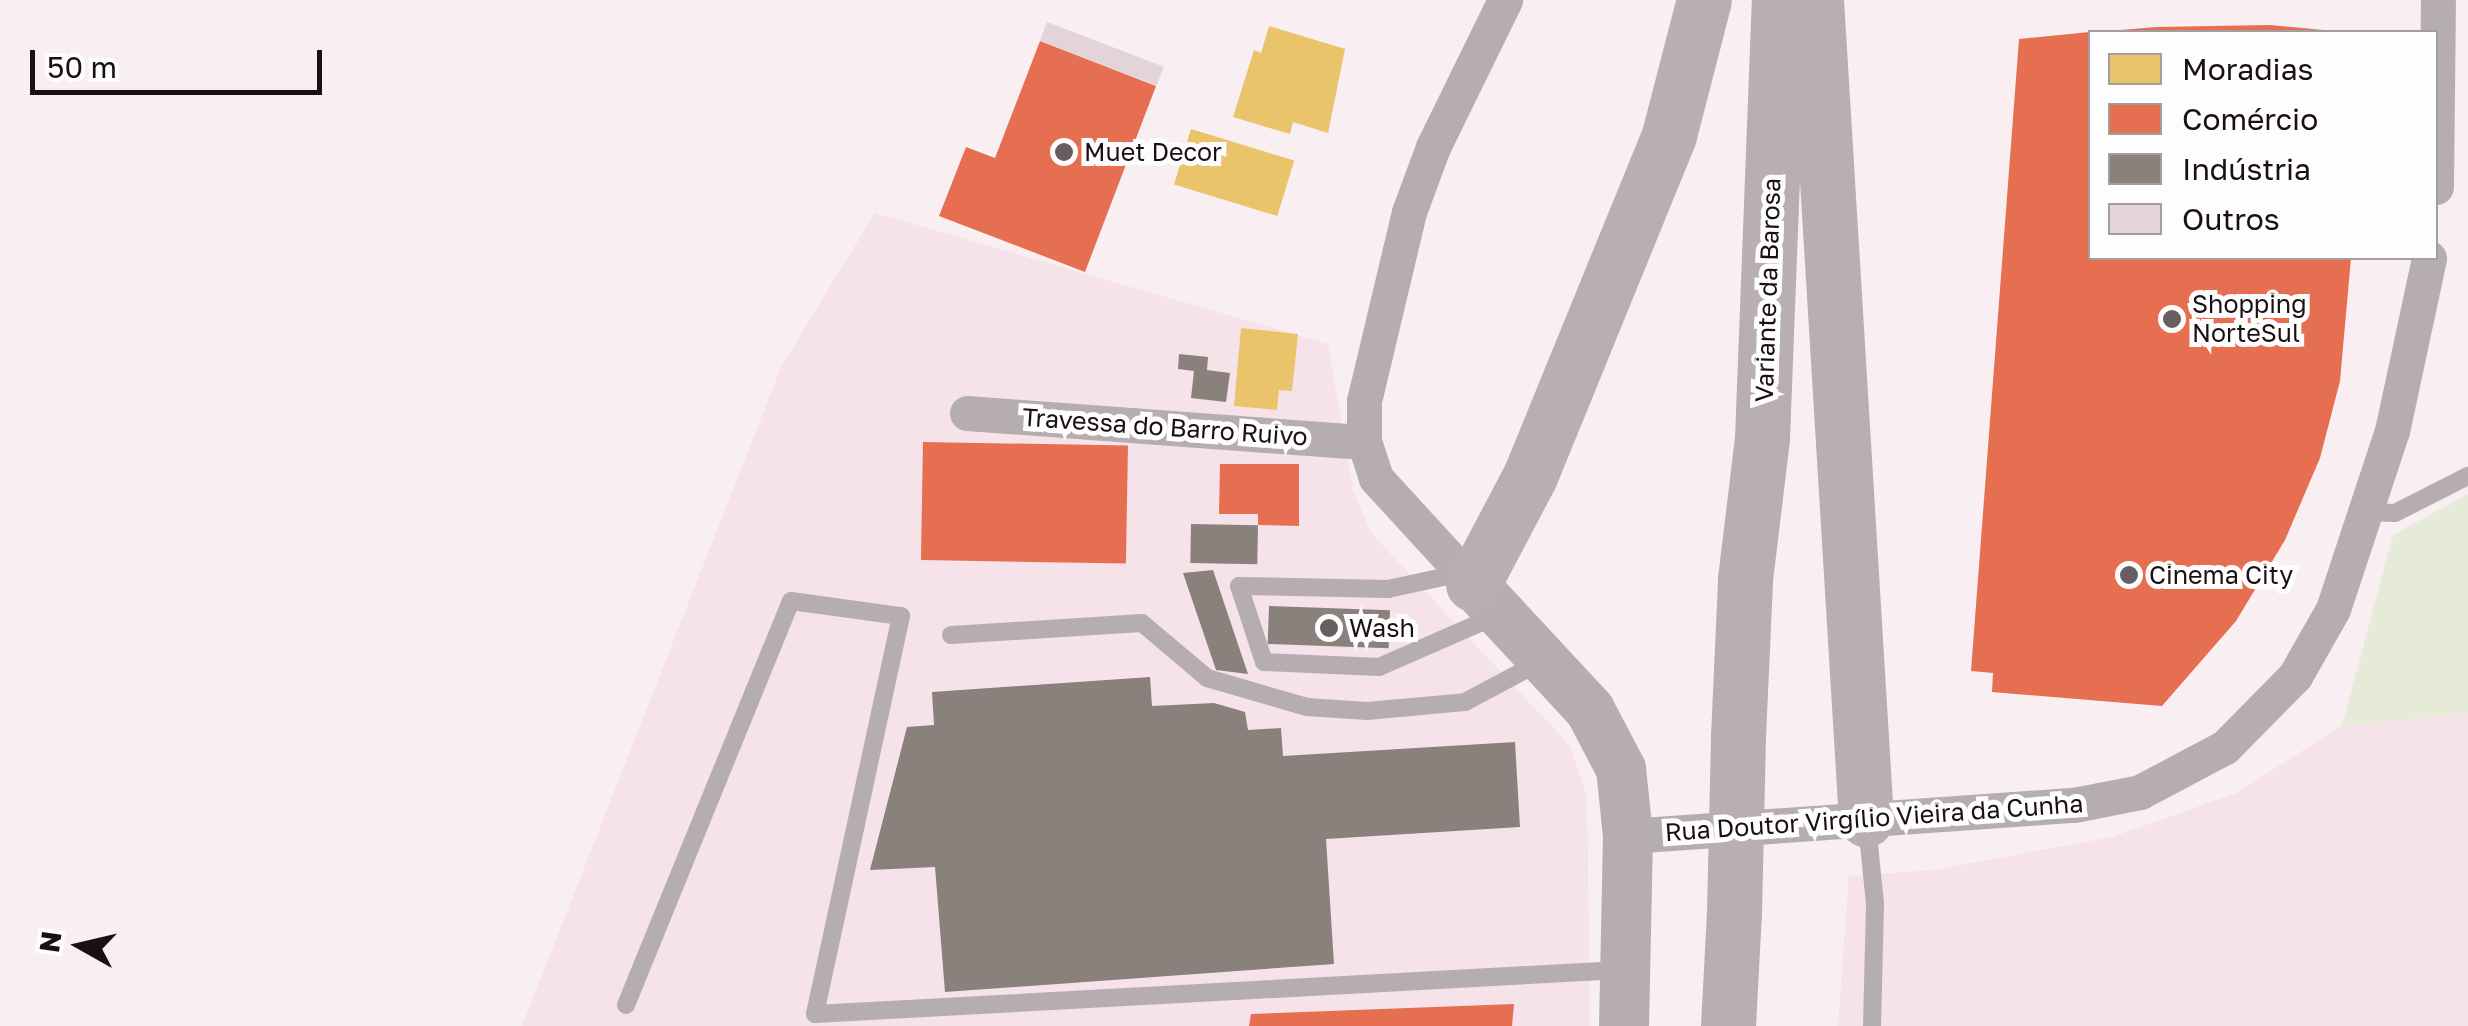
<!DOCTYPE html>
<html>
<head>
<meta charset="utf-8">
<style>
	body { margin:0 }
	#map { position:relative; width:2468px; height:1026px; overflow:hidden; background:#f9eef1; font-family:"Golos Text",sans-serif }
	div>[style] { position:absolute }
	.built>* { inset:0; background:#f6e2e9 }
	.green>* { inset:0; background:#e5ebd7 }
	.homes>* { inset:0; background:#e9c46a; transform-origin:0 0 }
	.shops>* { inset:0; background:#e76f51; transform-origin:0 0 }
	.industry>* { inset:0; background:#8a817c; transform-origin:0 0 }
	.building>* { inset:0; background:#e2d4d9; transform-origin:0 0 }
	.service>* { height:18px; margin:-9px; padding:0 9px; transform-origin:9px; border-radius:9px; background:#b5adb0 }
	.minor>* { height:35px; margin:-17.5px; padding:0 17.5px; transform-origin:17.5px; border-radius:17.5px; background:#b5adb0 }
	.secondary>* { height:50px; margin:-25px; padding:0 25px; transform-origin:25px; border-radius:25px; background:#b6adb0 }
	.primary>* { height:55px; margin:-27.5px; padding:0 27.5px; transform-origin:27.5px; border-radius:27.5px; background:#b9afb2 }
	.primary-bridge>* { height:55px; margin:-27.5px; padding:0 27.5px; transform-origin:27.5px; border-radius:27.5px; background:#b9afb2 }
	.dots>* { width:28px; height:28px; translate:-50% -50%; box-sizing:border-box; border:5px solid #fdfdfd; border-radius:50% }
	span { translate:-50% -50%; white-space:nowrap; text-align:center; line-height:1.15; -webkit-text-stroke:10px #fdfdfd; paint-order:stroke }
	.poi-label { font-size:25px; color:#1a0f13 }
	.left { translate:0 -50%; text-align:left }
	.street-label { font-size:25px; color:#1a0f13 }
	.legend { position:absolute; left:2088px; top:30px; width:350px; height:230px; box-sizing:border-box; background:#fdfdfd; border:2px solid #a29e9f; margin:0; padding:12px 18px; list-style:none; font-size:30px; color:#1a0f13 }
	.legend li { display:flex; align-items:center; gap:20px; height:50px }
	.legend b { width:50px; border:2px solid #a29e9f }
	.north { position:absolute; left:30px; top:896px; width:100px; height:100px; -webkit-text-stroke:8px #fdfdfd; paint-order:stroke; rotate:278deg; font-size:28px; font-weight:700; line-height:40px; text-align:center; color:#1a0f13 }
	.north::after { content:''; display:block; margin:auto; width:35px; height:45px; background:#1a0f13; clip-path:polygon(50% 0,100% 100%,50% 72%,0 100%) }
	.scale { position:absolute; left:30px; top:50px; width:292px; height:45px; box-sizing:border-box; border:5px solid #1a0f13; border-top:0; padding-left:12px; font-size:30px; line-height:35px; white-space:nowrap; color:#1a0f13; -webkit-text-stroke:8px #fdfdfd; paint-order:stroke }
</style>
</head>
<body>
<div id="map">
	<div class="built">
		<div style="clip-path:polygon(875px 213px,1328px 344px,1353px 491px,1372px 534px,1570px 746px,1587px 796px,1590px 1026px,522px 1026px,782px 365px)"></div>
		<div style="clip-path:polygon(2468px 709px,2468px 1026px,1838px 1026px,1849px 876px,1934px 870px,2112px 837px,2237px 793px,2350px 720px)"></div>
	</div>
	<div class="green">
		<div style="clip-path:polygon(2468px 494px,2468px 713px,2342px 726px,2393px 535px)"></div>
	</div>
	<div class="homes">
		<div style="clip-path:polygon(1269px 26px,1345px 49px,1328px 133px,1293px 122px,1290px 134px,1233px 117px,1254px 50px,1261px 53px)"></div>
		<div style="left:1191px;top:129px;width:108px;height:58px;rotate:17deg"></div>
		<div style="clip-path:polygon(1241px 328px,1298px 334px,1292px 391px,1279px 390px,1277px 410px,1234px 406px)"></div>
	</div>
	<div class="shops">
		<div style="clip-path:polygon(2270px 25px,2345px 32px,2120px 30px,2157px 27px)"></div>
		<div style="clip-path:polygon(2090px 32px,2090px 258px,2351px 258px,2340px 381px,2320px 458px,2285px 540px,2236px 621px,2162px 706px,1992px 692px,1993px 673px,1971px 671px,2019px 39px)"></div>
		<div style="clip-path:polygon(1040px 41px,1156px 86px,1085px 272px,939px 216px,966px 147px,995px 158px)"></div>
		<div style="left:923px;top:442px;width:205px;height:118px;rotate:1deg"></div>
		<div style="clip-path:polygon(1220px 464px,1299px 464px,1299px 526px,1258px 525px,1258px 514px,1219px 514px)"></div>
		<div style="clip-path:polygon(1514px 1004px,1512px 1026px,1249px 1026px,1251px 1014px)"></div>
	</div>
	<div class="industry">
		<div style="clip-path:polygon(1179px 354px,1208px 357px,1207px 370px,1230px 373px,1226px 402px,1191px 398px,1194px 371px,1178px 369px)"></div>
		<div style="left:1191px;top:524px;width:67px;height:39px;rotate:1deg"></div>
		<div style="clip-path:polygon(1213px 570px,1248px 674px,1216px 670px,1183px 573px)"></div>
		<div style="left:1269px;top:606px;width:121px;height:38px;rotate:2deg"></div>
		<div style="clip-path:polygon(1150px 677px,1152px 706px,1214px 703px,1245px 712px,1248px 730px,1281px 728px,1283px 756px,1515px 742px,1520px 827px,1326px 839px,1334px 964px,945px 992px,935px 867px,870px 870px,907px 727px,934px 725px,932px 692px)"></div>
	</div>
	<div class="building">
		<div style="left:1047px;top:22px;width:125px;height:20px;rotate:21deg"></div>
	</div>
	<div class="service">
		<div style="left:2367px;top:512px;width:28px;rotate:2deg"></div>
		<div style="left:2395px;top:513px;width:82px;rotate:-26.9deg"></div>
		<div style="left:1462px;top:573px;width:76px;rotate:167.8deg"></div>
		<div style="left:1388px;top:589px;width:149px;rotate:-178.8deg"></div>
		<div style="left:1239px;top:586px;width:80px;rotate:71.8deg"></div>
		<div style="left:1264px;top:662px;width:115px;rotate:2.5deg"></div>
		<div style="left:1379px;top:667px;width:128px;rotate:-23.6deg"></div>
		<div style="left:951px;top:635px;width:191px;rotate:-3.6deg"></div>
		<div style="left:1142px;top:623px;width:85px;rotate:40.2deg"></div>
		<div style="left:1207px;top:678px;width:104px;rotate:16.2deg"></div>
		<div style="left:1307px;top:707px;width:60px;rotate:3.8deg"></div>
		<div style="left:1367px;top:711px;width:98px;rotate:-5.2deg"></div>
		<div style="left:1465px;top:702px;width:83px;rotate:-28.1deg"></div>
		<div style="left:1867px;top:825px;width:79px;rotate:84.2deg"></div>
		<div style="left:1875px;top:904px;width:122px;rotate:91.4deg"></div>
		<div style="left:626px;top:1005px;width:436px;rotate:-67.8deg"></div>
		<div style="left:791px;top:601px;width:111px;rotate:7.8deg"></div>
		<div style="left:901px;top:616px;width:407px;rotate:102.2deg"></div>
		<div style="left:815px;top:1014px;width:806px;rotate:-3.13deg"></div>
	</div>
	<div class="minor">
		<div style="left:2436px;top:187px;width:187px;rotate:-89.4deg"></div>
		<div style="left:967px;top:413px;width:398px;rotate:4.2deg"></div>
		<div style="left:1473px;top:584px;width:144px;rotate:-132.5deg"></div>
		<div style="left:1376px;top:478px;width:38px;rotate:-108deg"></div>
		<div style="left:1364px;top:442px;width:41px;rotate:-90deg"></div>
		<div style="left:1364px;top:401px;width:194px;rotate:-76.6deg"></div>
		<div style="left:1409px;top:212px;width:69px;rotate:-69.7deg"></div>
		<div style="left:1433px;top:147px;width:164px;rotate:-63.9deg"></div>
		<div style="left:1628px;top:836px;width:447px;rotate:-4deg"></div>
		<div style="left:2074px;top:805px;width:67px;rotate:-11.1deg"></div>
		<div style="left:2140px;top:792px;width:96px;rotate:-27.9deg"></div>
		<div style="left:2225px;top:747px;width:100px;rotate:-45.4deg"></div>
		<div style="left:2295px;top:676px;width:77px;rotate:-60.4deg"></div>
		<div style="left:2333px;top:609px;width:188px;rotate:-71.7deg"></div>
		<div style="left:2392px;top:431px;width:177px;rotate:-77.9deg"></div>
	</div>
	<div class="secondary">
		<div style="left:1473px;top:584px;width:172px;rotate:47.1deg"></div>
		<div style="left:1590px;top:710px;width:67px;rotate:62.3deg"></div>
		<div style="left:1621px;top:769px;width:67px;rotate:84deg"></div>
		<div style="left:1628px;top:836px;width:190px;rotate:91.2deg"></div>
	</div>
	<div class="primary">
		<div style="left:1816px;top:0;width:821px;rotate:86.51deg"></div>
		<div style="left:1473px;top:584px;width:122px;rotate:-62.2deg"></div>
		<div style="left:1530px;top:476px;width:368px;rotate:-67.8deg"></div>
		<div style="left:1669px;top:135px;width:139px;rotate:-75.5deg"></div>
		<div style="left:1738px;top:736px;width:157px;rotate:-87.4deg"></div>
		<div style="left:1745px;top:579px;width:142px;rotate:-83.1deg"></div>
		<div style="left:1762px;top:438px;width:438px;rotate:-87.8deg"></div>
		<div style="left:1728px;top:1026px;width:113px;rotate:-87deg"></div>
	</div>
	<div class="primary-bridge">
		<div style="left:1734px;top:913px;width:177px;rotate:-88.7deg"></div>
	</div>
	<div class="dots">
		<div style="left:1064px;top:152px;background:#685d61"></div>
		<div style="left:2172px;top:319px;background:#685d61"></div>
		<div style="left:2129px;top:575px;background:#685d61"></div>
		<div style="left:1329px;top:628px;background:#685d61"></div>
	</div>
	<div class="poi-label">
		<span class="left" style="left:1084px;top:152px">Muet Decor</span>
		<span class="left" style="left:2192px;top:319px">Shopping<br>NorteSul</span>
		<span class="left" style="left:2149px;top:575px">Cinema City</span>
		<span class="left" style="left:1349px;top:628px">Wash</span>
	</div>
	<div class="street-label">
		<span style="left:1768px;top:290px;rotate:-88deg">Variante da Barosa</span>
		<span style="left:1165px;top:427px;rotate:4deg">Travessa do Barro Ruivo</span>
		<span style="left:1874px;top:818px;rotate:-4deg">Rua Doutor Virgílio Vieira da Cunha</span>
	</div>
	<ul class="legend">
	<li><b style="height:28px;background:#e9c46a"></b>Moradias</li>
	<li><b style="height:28px;background:#e76f51"></b>Comércio</li>
	<li><b style="height:28px;background:#8a817c"></b>Indústria</li>
	<li><b style="height:28px;background:#e2d4d9"></b>Outros</li>
	</ul>
	<div class="north">N</div>
	<div class="scale">50 m</div>
</div>
</body>
</html>
